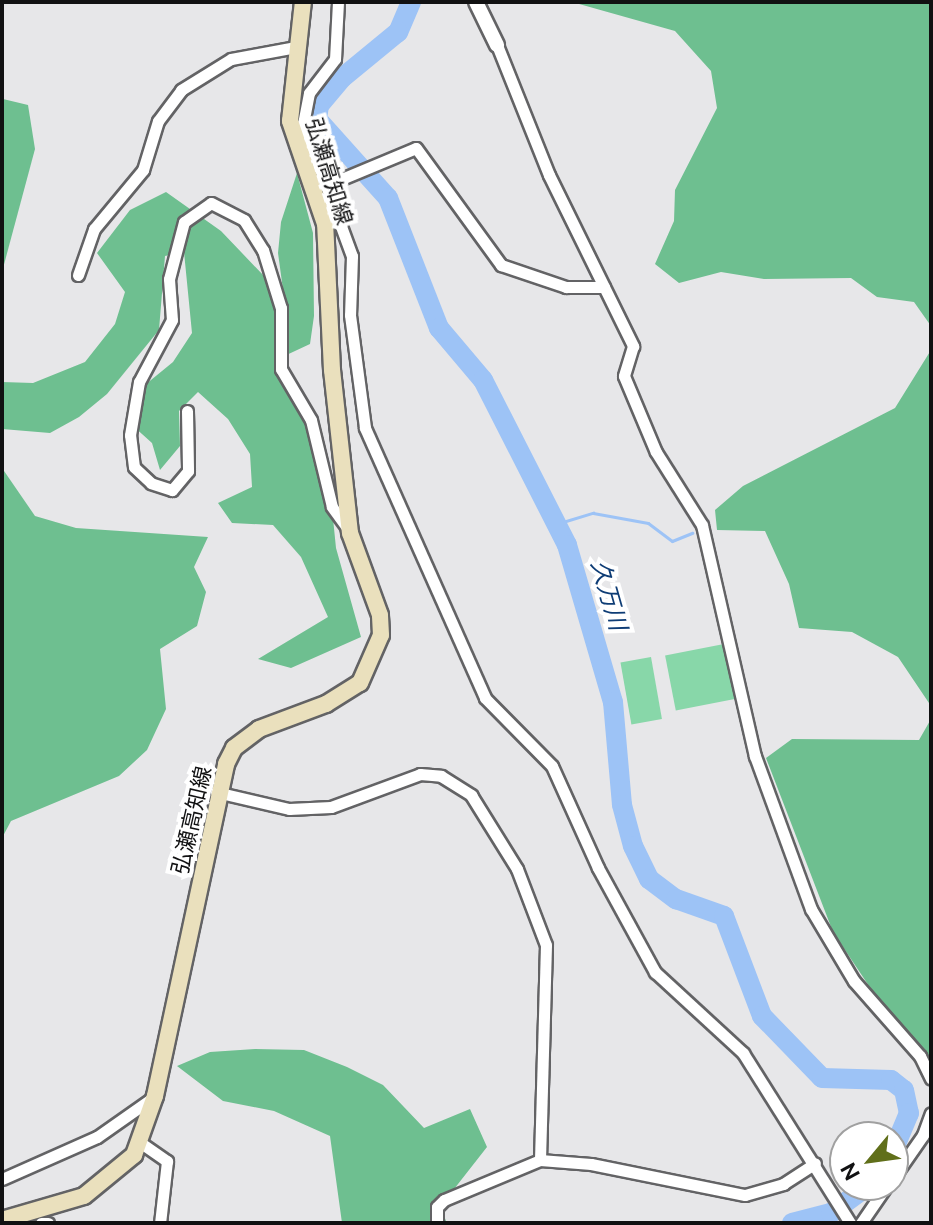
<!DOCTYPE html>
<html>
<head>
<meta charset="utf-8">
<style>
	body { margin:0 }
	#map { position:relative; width:933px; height:1225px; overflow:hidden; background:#e7e7e9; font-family:Ubuntu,"Noto Sans JP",sans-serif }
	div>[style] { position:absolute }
	.green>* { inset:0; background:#88d7a9; transform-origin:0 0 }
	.forest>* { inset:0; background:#6ebf90 }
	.stream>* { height:3px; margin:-1.5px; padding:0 1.5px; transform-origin:1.5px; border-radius:1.5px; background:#9dc3f6 }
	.river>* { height:20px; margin:-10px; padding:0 10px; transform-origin:10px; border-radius:10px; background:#9dc3f6 }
	.roads { filter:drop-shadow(2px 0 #636365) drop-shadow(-2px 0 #636365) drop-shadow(0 2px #636365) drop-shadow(0 -2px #636365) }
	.minor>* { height:11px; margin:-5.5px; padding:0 5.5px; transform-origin:5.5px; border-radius:5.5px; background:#fff }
	.tertiary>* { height:14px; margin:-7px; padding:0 7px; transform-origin:7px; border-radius:7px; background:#fff }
	.secondary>* { height:16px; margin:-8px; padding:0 8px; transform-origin:8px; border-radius:8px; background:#eae0bd }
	span { translate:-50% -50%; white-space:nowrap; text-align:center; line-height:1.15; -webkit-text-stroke:8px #fff; paint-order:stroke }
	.street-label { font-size:22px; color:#111112 }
	.water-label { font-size:24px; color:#0e3c75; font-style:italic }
	.frame { position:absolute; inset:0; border:4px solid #111112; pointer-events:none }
	.north { position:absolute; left:829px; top:1121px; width:80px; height:80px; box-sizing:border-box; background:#fff; border:2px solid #a0a0a0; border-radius:50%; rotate:241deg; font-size:22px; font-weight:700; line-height:32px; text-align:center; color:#111112 }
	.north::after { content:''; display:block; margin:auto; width:28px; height:36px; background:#606f1a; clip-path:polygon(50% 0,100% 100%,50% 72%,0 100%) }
</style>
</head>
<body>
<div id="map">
	<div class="green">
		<div style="left:724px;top:644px;width:56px;height:60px;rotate:79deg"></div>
		<div style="left:651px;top:657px;width:63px;height:31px;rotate:80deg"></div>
	</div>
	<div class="forest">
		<div style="clip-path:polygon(572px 2px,931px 2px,931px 326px,914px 302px,877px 297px,851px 278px,764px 279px,721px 272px,679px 283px,655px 264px,674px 221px,675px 190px,717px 108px,711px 71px,675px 31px)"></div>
		<div style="clip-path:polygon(3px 99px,28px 105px,35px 149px,2px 272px)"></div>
		<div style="clip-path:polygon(297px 173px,313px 233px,314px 316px,310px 344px,280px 358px,294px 404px,327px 459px,336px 548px,361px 637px,291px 668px,258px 659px,328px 617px,301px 557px,273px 525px,232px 523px,218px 503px,252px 487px,250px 454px,228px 419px,198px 392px,179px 411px,180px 446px,160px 470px,152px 443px,132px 425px,129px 398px,173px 362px,192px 333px,184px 252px,165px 256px,159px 330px,107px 394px,79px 417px,50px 433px,2px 429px,2px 382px,33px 383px,85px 362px,115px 324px,125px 292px,97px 253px,130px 210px,166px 192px,221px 231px,284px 297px,278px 253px,281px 222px)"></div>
		<div style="clip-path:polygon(931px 350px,931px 706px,898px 657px,852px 632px,799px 628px,789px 584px,765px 531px,717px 530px,715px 510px,743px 486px,895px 408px)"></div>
		<div style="clip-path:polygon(2px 468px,35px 516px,76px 528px,208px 537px,194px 567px,206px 592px,197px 626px,160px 649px,166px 709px,147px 750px,119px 776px,11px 821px,2px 838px)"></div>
		<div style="clip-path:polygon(931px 719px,931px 1079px,833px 932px,766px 758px,792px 739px,919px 740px)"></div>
		<div style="clip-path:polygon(255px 1049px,304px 1050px,347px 1067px,383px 1085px,424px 1128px,470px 1109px,487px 1147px,440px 1207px,447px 1223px,342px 1223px,330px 1136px,274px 1111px,223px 1101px,177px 1066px,210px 1052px)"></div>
	</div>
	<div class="stream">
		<div style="left:556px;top:524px;width:39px;rotate:-17deg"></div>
		<div style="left:593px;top:513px;width:56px;rotate:10.3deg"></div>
		<div style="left:648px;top:523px;width:30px;rotate:37deg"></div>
		<div style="left:672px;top:541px;width:22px;rotate:-22deg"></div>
	</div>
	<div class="river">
		<div style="left:411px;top:2px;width:33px;rotate:113deg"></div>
		<div style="left:398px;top:32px;width:72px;rotate:140.6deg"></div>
		<div style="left:342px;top:78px;width:35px;rotate:130deg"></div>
		<div style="left:319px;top:105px;width:14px;rotate:98deg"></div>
		<div style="left:317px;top:119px;width:106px;rotate:48.1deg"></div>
		<div style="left:388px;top:198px;width:140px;rotate:68.6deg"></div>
		<div style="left:439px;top:328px;width:68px;rotate:49.8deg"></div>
		<div style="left:483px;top:380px;width:185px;rotate:63deg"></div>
		<div style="left:567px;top:545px;width:164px;rotate:73.7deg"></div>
		<div style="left:613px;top:702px;width:103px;rotate:85deg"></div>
		<div style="left:622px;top:805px;width:42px;rotate:75deg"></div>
		<div style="left:633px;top:846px;width:37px;rotate:64deg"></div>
		<div style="left:649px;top:879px;width:34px;rotate:37deg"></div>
		<div style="left:676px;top:899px;width:51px;rotate:19.5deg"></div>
		<div style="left:724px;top:916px;width:107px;rotate:69.2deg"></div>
		<div style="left:762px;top:1016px;width:86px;rotate:45.9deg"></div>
		<div style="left:822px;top:1078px;width:69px;rotate:1.7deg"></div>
		<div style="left:891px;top:1080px;width:16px;rotate:38deg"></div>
		<div style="left:904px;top:1090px;width:24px;rotate:78deg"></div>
		<div style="left:909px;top:1113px;width:41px;rotate:112.8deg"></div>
		<div style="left:792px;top:1223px;width:40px;rotate:-14.4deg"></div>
		<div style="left:831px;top:1213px;width:47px;rotate:-36.4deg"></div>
	</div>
	<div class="roads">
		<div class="minor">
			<div style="left:338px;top:2px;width:57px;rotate:93deg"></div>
			<div style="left:335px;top:59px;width:43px;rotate:127.4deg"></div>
			<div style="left:309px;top:93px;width:31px;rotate:101deg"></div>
			<div style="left:303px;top:123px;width:142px;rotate:69.8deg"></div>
			<div style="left:352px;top:256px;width:59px;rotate:91.9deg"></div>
			<div style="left:350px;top:315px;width:114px;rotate:82.4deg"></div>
			<div style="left:365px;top:428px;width:295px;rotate:66deg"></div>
			<div style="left:485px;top:698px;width:95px;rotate:45.4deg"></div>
			<div style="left:552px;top:766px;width:112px;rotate:65.7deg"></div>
			<div style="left:598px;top:868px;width:119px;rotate:61.3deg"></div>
			<div style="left:655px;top:972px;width:120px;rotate:42.6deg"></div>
			<div style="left:743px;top:1053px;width:201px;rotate:57.8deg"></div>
			<div style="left:497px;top:45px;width:140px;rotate:68.2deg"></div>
			<div style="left:549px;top:175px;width:191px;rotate:63.8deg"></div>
			<div style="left:633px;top:346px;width:31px;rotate:107deg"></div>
			<div style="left:624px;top:376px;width:82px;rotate:67.2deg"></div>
			<div style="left:656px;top:452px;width:86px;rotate:57.8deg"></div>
			<div style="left:702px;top:525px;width:237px;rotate:77.1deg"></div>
			<div style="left:755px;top:756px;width:163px;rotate:69.9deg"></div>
			<div style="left:811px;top:909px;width:84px;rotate:59.2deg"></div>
			<div style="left:854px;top:981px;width:100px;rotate:48.7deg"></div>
			<div style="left:920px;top:1056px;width:25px;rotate:64deg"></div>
			<div style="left:327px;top:185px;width:96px;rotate:-22.6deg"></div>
			<div style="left:416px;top:148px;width:145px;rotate:54deg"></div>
			<div style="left:501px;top:265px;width:69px;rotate:18.7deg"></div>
			<div style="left:566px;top:287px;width:38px"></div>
			<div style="left:78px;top:275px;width:49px;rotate:-70.8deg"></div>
			<div style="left:94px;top:229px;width:77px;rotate:-50.3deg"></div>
			<div style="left:143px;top:170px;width:51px;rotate:-73deg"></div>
			<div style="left:158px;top:121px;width:39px;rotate:-53deg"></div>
			<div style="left:181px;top:90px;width:59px;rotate:-31.8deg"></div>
			<div style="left:231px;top:59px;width:66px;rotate:-10.5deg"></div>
			<div style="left:187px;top:411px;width:60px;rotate:89deg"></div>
			<div style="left:188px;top:471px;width:25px;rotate:130deg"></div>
			<div style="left:172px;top:490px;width:22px;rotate:-162deg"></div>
			<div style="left:151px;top:483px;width:23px;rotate:-137deg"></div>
			<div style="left:134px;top:467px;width:32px;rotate:-97deg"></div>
			<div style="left:130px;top:435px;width:54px;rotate:-80.4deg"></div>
			<div style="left:139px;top:382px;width:70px;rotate:-62deg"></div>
			<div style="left:172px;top:320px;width:41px;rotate:-94.2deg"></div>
			<div style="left:169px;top:279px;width:59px;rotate:-75.3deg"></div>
			<div style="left:184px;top:222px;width:33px;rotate:-35deg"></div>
			<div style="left:211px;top:203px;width:37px;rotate:27deg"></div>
			<div style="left:244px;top:220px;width:36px;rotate:58deg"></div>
			<div style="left:263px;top:250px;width:61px;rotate:72.8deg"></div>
			<div style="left:281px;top:308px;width:61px;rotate:90deg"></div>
			<div style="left:281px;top:369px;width:59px;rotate:59.5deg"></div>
			<div style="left:311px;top:420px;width:89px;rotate:76.4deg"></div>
			<div style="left:332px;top:507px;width:31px;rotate:54deg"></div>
			<div style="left:216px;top:792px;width:75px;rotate:13.1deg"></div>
			<div style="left:289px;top:809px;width:42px;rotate:-2.7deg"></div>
			<div style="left:331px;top:807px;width:95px;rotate:-20.3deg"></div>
			<div style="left:420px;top:774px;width:21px;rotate:5deg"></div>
			<div style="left:441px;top:776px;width:36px;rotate:32deg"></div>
			<div style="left:471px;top:795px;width:87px;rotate:58.1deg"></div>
			<div style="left:517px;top:869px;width:81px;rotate:69.1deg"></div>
			<div style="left:546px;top:945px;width:215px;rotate:91.6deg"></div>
			<div style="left:141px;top:1143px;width:32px;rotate:35deg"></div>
			<div style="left:167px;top:1161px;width:62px;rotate:96.4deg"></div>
			<div style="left:893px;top:1178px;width:52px;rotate:-55.1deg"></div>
			<div style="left:923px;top:1135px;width:23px;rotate:-70deg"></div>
			<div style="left:2px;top:1179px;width:104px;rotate:-23.9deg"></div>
			<div style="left:97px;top:1137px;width:70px;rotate:-35.1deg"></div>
			<div style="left:41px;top:1223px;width:7px"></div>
			<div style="left:437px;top:1223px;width:16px;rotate:-90deg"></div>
			<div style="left:437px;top:1207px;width:10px;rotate:-45deg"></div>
			<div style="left:444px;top:1200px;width:104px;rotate:-22.6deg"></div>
			<div style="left:540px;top:1160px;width:51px;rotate:4.5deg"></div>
			<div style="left:591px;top:1164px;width:157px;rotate:11.4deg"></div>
			<div style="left:745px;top:1195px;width:40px;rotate:-16deg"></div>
			<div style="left:783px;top:1184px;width:38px;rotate:-33deg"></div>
			<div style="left:861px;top:1223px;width:46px;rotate:-55.6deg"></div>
		</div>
		<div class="tertiary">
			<div style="left:476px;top:2px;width:48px;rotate:64deg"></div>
		</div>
		<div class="secondary">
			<div style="left:2px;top:1220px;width:85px;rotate:-16.3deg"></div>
			<div style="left:84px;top:1196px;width:65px;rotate:-39.4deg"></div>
			<div style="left:134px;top:1155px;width:63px;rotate:-70.4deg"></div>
			<div style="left:155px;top:1096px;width:340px;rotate:-77.9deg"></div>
			<div style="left:226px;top:764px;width:18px;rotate:-63deg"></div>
			<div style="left:234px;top:748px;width:31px;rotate:-37deg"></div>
			<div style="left:259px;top:729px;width:72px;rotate:-20.5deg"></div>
			<div style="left:326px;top:704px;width:40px;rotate:-32deg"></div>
			<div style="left:360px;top:683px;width:52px;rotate:-66.4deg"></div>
			<div style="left:381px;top:635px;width:20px;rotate:-93deg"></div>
			<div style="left:380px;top:615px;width:87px;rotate:-110.1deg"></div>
			<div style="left:350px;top:533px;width:164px;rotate:-96.3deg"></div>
			<div style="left:332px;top:370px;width:146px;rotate:-92.7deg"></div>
			<div style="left:325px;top:224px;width:109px;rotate:-108.8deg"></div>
			<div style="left:290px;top:121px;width:120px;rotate:-83.8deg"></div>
		</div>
	</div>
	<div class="street-label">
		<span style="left:330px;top:171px;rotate:73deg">弘瀬高知線</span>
		<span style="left:191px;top:820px;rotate:-77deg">弘瀬高知線</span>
	</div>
	<div class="water-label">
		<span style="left:609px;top:595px;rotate:74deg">久万川</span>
	</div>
	<div class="frame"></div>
	<div class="north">N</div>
</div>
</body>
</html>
